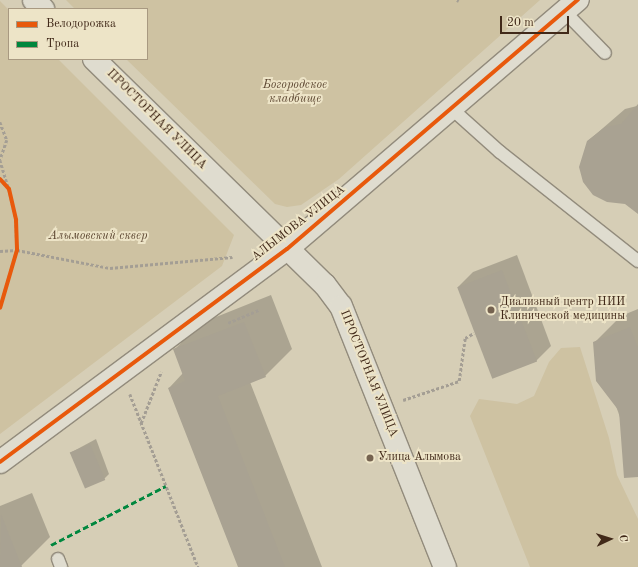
<!DOCTYPE html>
<html>
<head>
<meta charset="utf-8">
<style>
	body { margin:0 }
	#map { position:relative; width:638px; height:567px; overflow:hidden; background:#d6ceb6; font-family:"Old Standard TT",serif }
	div>[style] { position:absolute }
	.green>* { inset:0; background:#cec2a2 }
	.shadow>* { inset:0; background:#0003 }
	.building>* { inset:0; background:#a9a292; transform-origin:0 0 }
	.path>* { height:2.5px; margin-top:-1.25px; transform-origin:0; background:repeating-linear-gradient(90deg,#a49e94 0 3px,transparent 0 5px) }
	.roads { filter:drop-shadow(1px 0 #928b7c) drop-shadow(-1px 0 #928b7c) drop-shadow(0 1px #928b7c) drop-shadow(0 -1px #928b7c) }
	.lane>* { height:12px; margin:-6px; padding:0 6px; transform-origin:6px; border-radius:6px; background:#dfdccf }
	.street>* { height:22px; margin:-11px; padding:0 11px; transform-origin:11px; border-radius:11px; background:#dfdccf }
	.secondary>* { height:22px; margin:-11px; padding:0 11px; transform-origin:11px; border-radius:11px; background:#dfdccf }
	.quiet>* { height:3px; margin-top:-1.5px; transform-origin:0; background:repeating-linear-gradient(90deg,#00873e 0 6px,transparent 0 9px) }
	.cycleway>* { height:4px; margin:-2px; padding:0 2px; transform-origin:2px; border-radius:2px; background:#e8590c }
	.dots>* { width:11px; height:11px; translate:-50% -50%; box-sizing:border-box; border:2px solid #ede4c7; border-radius:50% }
	span { translate:-50% -50%; white-space:nowrap; text-align:center; line-height:1.15; -webkit-text-stroke:4px #ede4c7; paint-order:stroke }
	.park-label { font-size:12px; color:#5c4631; font-style:italic }
	.street-label { font-size:12px; color:#412919 }
	.poi-label { font-size:12px; color:#412919 }
	.left { translate:0 -50%; text-align:left }
	.legend { position:absolute; left:8px; top:8px; width:140px; height:52px; box-sizing:border-box; background:#ede4c7; border:1px solid #a89981; margin:0; padding:5px 7px; list-style:none; font-size:12px; color:#412919 }
	.legend li { display:flex; align-items:center; gap:8px; height:20px }
	.legend b { width:20px; border:1px solid #a89981 }
	.north { position:absolute; left:590px; top:519px; width:40px; height:40px; -webkit-text-stroke:3px #ede4c7; paint-order:stroke; rotate:86deg; font-size:11px; font-weight:700; line-height:16px; text-align:center; color:#412919 }
	.north::after { content:''; display:block; margin:auto; width:14px; height:18px; background:#412919; clip-path:polygon(50% 0,100% 100%,50% 72%,0 100%) }
	.scale { position:absolute; left:500px; top:16px; width:69px; height:18px; box-sizing:border-box; border:2px solid #412919; border-top:0; padding-left:5px; font-size:12px; line-height:14px; white-space:nowrap; color:#412919; -webkit-text-stroke:3px #ede4c7; paint-order:stroke }
</style>
</head>
<body>
<div id="map">
	<div class="green">
		<div style="clip-path:polygon(66px 0,540px 0,339px 179px,301px 205px,287px 207px,275px 204px,126px 59px,147px 59px,147px 9px,75px 9px)"></div>
		<div style="clip-path:polygon(0 1px,9px 10px,9px 59px,58px 59px,234px 235px,222px 266px,0 434px)"></div>
		<div style="clip-path:polygon(580px 347px,609px 438px,617px 475px,638px 519px,638px 567px,530px 567px,470px 416px,479px 399px,517px 404px,534px 396px,549px 362px,561px 348px)"></div>
	</div>
	<div class="shadow">
		<div style="clip-path:polygon(637px 106px,638px 105px,638px 213px,588px 141px,625px 109px)"></div>
		<div style="clip-path:polygon(517px 255px,551px 346px,536px 361px,458px 287px,473px 272px)"></div>
		<div style="clip-path:polygon(271px 295px,292px 349px,265px 376px,250px 382px,322px 567px,239px 567px,169px 388px,183px 373px,174px 350px,201px 323px)"></div>
		<div style="clip-path:polygon(638px 309px,638px 469px,594px 343px,621px 316px)"></div>
		<div style="clip-path:polygon(96px 439px,109px 474px,104px 479px,70px 453px)"></div>
		<div style="clip-path:polygon(32px 493px,50px 537px,20px 567px,0 567px,0 506px)"></div>
	</div>
	<div class="building">
		<div style="clip-path:polygon(638px 104px,638px 214px,625px 204px,607px 202px,593px 195px,583px 182px,579px 167px,587px 141px,605px 127px,621px 124px)"></div>
		<div style="left:502px;top:270px;width:98px;height:48px;rotate:69deg"></div>
		<div style="clip-path:polygon(244px 322px,266px 377px,218px 396px,285px 567px,238px 567px,168px 388px,185px 381px,173px 349px)"></div>
		<div style="clip-path:polygon(630px 327px,638px 348px,638px 477px,624px 478px,619px 411px,596px 381px,593px 342px)"></div>
		<div style="left:90px;top:444px;width:39px;height:22px;rotate:67deg"></div>
		<div style="clip-path:polygon(1px 514px,22px 567px,0 567px)"></div>
	</div>
	<div class="path">
		<div style="left:457px;top:0;width:2px;rotate:27deg"></div>
		<div style="left:0;top:122px;width:19px;rotate:69deg"></div>
		<div style="left:7px;top:140px;width:21px;rotate:109deg"></div>
		<div style="left:0;top:160px;width:28px;rotate:73deg"></div>
		<div style="left:0;top:179px;width:13px;rotate:48deg"></div>
		<div style="left:9px;top:189px;width:32px;rotate:77deg"></div>
		<div style="left:16px;top:220px;width:30px;rotate:88deg"></div>
		<div style="left:17px;top:250px;width:60px;rotate:106.3deg"></div>
		<div style="left:0;top:251px;width:17px;rotate:-3deg"></div>
		<div style="left:17px;top:250px;width:95px;rotate:11deg"></div>
		<div style="left:110px;top:268px;width:123px;rotate:-5.1deg"></div>
		<div style="left:228px;top:323px;width:34px;rotate:-23deg"></div>
		<div style="left:130px;top:394px;width:186px;rotate:68.5deg"></div>
		<div style="left:403px;top:400px;width:59px;rotate:-18.7deg"></div>
		<div style="left:459px;top:381px;width:43px;rotate:-82.1deg"></div>
		<div style="left:465px;top:338px;width:10px;rotate:-29deg"></div>
		<div style="left:141px;top:423px;width:55px;rotate:-68.6deg"></div>
	</div>
	<div class="roads">
		<div class="lane">
			<div style="left:565px;top:12px;width:57px;rotate:45.7deg"></div>
			<div style="left:452px;top:109px;width:64px;rotate:41.9deg"></div>
			<div style="left:500px;top:152px;width:176px;rotate:38.3deg"></div>
			<div style="left:58px;top:559px;width:9px;rotate:69deg"></div>
		</div>
		<div class="street">
			<div style="left:0;top:462px;width:357px;rotate:-36.6deg"></div>
			<div style="left:287px;top:249px;width:383px;rotate:-40.6deg"></div>
		</div>
		<div class="secondary">
			<div style="left:34px;top:0;width:13px;rotate:45deg"></div>
			<div style="left:94px;top:59px;width:323px;rotate:44.4deg"></div>
			<div style="left:325px;top:285px;width:26px;rotate:53deg"></div>
			<div style="left:341px;top:306px;width:281px;rotate:68.3deg"></div>
		</div>
	</div>
	<div class="quiet">
		<div style="left:51px;top:545px;width:129px;rotate:-27.2deg"></div>
	</div>
	<div class="cycleway">
		<div style="left:0;top:179px;width:13px;rotate:48deg"></div>
		<div style="left:9px;top:189px;width:32px;rotate:77deg"></div>
		<div style="left:16px;top:220px;width:30px;rotate:88deg"></div>
		<div style="left:17px;top:250px;width:60px;rotate:106.3deg"></div>
		<div style="left:0;top:462px;width:357px;rotate:-36.6deg"></div>
		<div style="left:287px;top:249px;width:383px;rotate:-40.6deg"></div>
	</div>
	<div class="dots">
		<div style="left:491px;top:310px;background:#756350"></div>
		<div style="left:370px;top:458px;background:#756350"></div>
	</div>
	<div class="park-label">
		<span style="left:295px;top:93px">Богородское<br>кладбище</span>
		<span style="left:98px;top:237px">Алымовский сквер</span>
	</div>
	<div class="street-label">
		<span style="left:156px;top:120px;rotate:45deg">ПРОСТОРНАЯ УЛИЦА</span>
		<span style="left:299px;top:224px;rotate:-38deg">АЛЫМОВА УЛИЦА</span>
		<span style="left:368px;top:374px;rotate:68deg">ПРОСТОРНАЯ УЛИЦА</span>
	</div>
	<div class="poi-label">
		<span class="left" style="left:500px;top:310px">Диализный центр НИИ<br>Клинической медицины</span>
		<span class="left" style="left:378px;top:458px">Улица Алымова</span>
	</div>
	<ul class="legend">
	<li><b style="height:5px;background:#e8590c"></b>Велодорожка</li>
	<li><b style="height:5px;background:#00873e"></b>Тропа</li>
	</ul>
	<div class="north">С</div>
	<div class="scale">20 m</div>
</div>
</body>
</html>
